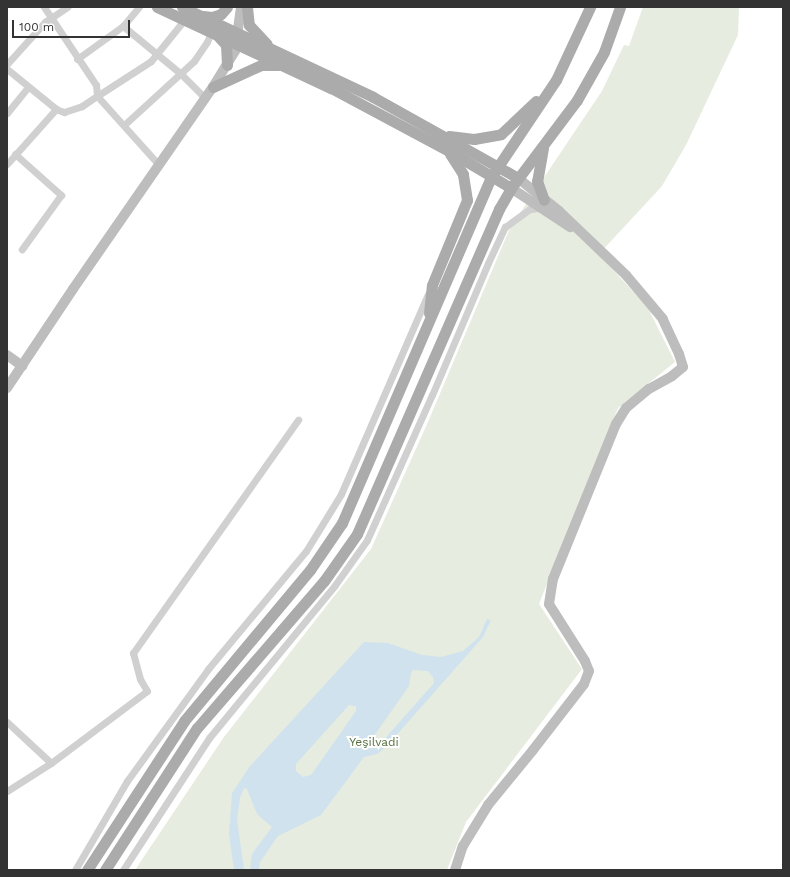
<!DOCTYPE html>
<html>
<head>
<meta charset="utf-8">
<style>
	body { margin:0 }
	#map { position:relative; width:790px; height:877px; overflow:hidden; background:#fff; font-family:"Work Sans",sans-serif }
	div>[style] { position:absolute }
	.green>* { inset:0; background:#e6ecdf }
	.water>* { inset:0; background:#cfe2ee }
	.street>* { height:7px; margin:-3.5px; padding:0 3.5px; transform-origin:3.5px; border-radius:3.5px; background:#d0d0d0 }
	.secondary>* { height:10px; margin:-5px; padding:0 5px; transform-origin:5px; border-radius:5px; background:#bdbdbd }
	.primary>* { height:11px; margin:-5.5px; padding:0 5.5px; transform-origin:5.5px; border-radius:5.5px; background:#ababab }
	span { translate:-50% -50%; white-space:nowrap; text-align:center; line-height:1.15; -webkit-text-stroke:4px #fff; paint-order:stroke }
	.park-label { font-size:12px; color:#56703f }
	.frame { position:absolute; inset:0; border:8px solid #333; pointer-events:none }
	.scale { position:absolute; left:12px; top:20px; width:118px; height:18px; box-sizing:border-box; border:2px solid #333; border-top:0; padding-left:5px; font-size:12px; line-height:14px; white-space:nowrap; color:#333; -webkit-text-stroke:3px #fff; paint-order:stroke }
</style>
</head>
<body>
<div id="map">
	<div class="green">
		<div style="clip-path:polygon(643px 7px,739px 7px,738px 35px,686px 145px,662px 186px,599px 254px,648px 308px,675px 362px,618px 408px,539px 604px,582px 669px,466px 822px,447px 870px,135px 870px,224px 737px,371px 549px,428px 422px,510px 228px,602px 91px,624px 45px,629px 46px)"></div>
	</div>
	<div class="water">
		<div style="clip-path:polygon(evenodd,487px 619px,491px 620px,483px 637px,386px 747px,377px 754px,364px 757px,321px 815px,278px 836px,260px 862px,259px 870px,250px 870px,252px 854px,272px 827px,257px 814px,247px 789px,244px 788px,240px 798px,237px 819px,244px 870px,234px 870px,229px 834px,232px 793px,250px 766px,364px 642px,388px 643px,422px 655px,441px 657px,463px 651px,479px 637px,487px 619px,413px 670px,428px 671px,433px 677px,434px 683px,381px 743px,375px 744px,374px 736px,409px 686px,411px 673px,413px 670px,487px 619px,349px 705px,356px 706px,356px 711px,311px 775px,303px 777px,296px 771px,296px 764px,349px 705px)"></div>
	</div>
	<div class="street">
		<div style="left:123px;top:26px;width:75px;rotate:39.6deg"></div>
		<div style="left:181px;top:74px;width:34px;rotate:45deg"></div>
		<div style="left:77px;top:59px;width:57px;rotate:-35.7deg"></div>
		<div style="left:123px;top:26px;width:25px;rotate:-50deg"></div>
		<div style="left:7px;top:64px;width:57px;rotate:-47.9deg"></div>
		<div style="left:45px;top:22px;width:27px;rotate:-34deg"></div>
		<div style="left:7px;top:69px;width:63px;rotate:39.2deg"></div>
		<div style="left:56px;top:109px;width:9px;rotate:21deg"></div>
		<div style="left:64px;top:112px;width:19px;rotate:-18deg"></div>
		<div style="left:82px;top:106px;width:18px;rotate:-34deg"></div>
		<div style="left:97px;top:96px;width:11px;rotate:-95deg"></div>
		<div style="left:96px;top:85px;width:94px;rotate:-123.7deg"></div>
		<div style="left:7px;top:113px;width:33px;rotate:-51deg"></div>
		<div style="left:124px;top:125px;width:95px;rotate:-42.4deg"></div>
		<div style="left:194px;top:61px;width:23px;rotate:-56deg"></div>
		<div style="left:207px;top:42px;width:11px;rotate:-68deg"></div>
		<div style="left:15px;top:154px;width:62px;rotate:41.7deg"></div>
		<div style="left:61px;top:195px;width:67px;rotate:125.8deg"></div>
		<div style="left:7px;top:164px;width:74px;rotate:-48.3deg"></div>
		<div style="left:159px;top:165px;width:93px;rotate:-131.9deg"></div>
		<div style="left:97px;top:96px;width:64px;rotate:-32.9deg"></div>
		<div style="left:151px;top:61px;width:54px;rotate:-51deg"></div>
		<div style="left:7px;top:722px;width:60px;rotate:43deg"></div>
		<div style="left:7px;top:791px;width:52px;rotate:-32.5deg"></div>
		<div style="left:51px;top:763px;width:120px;rotate:-36.9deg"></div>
		<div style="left:147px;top:691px;width:14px;rotate:-120deg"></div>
		<div style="left:140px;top:679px;width:27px;rotate:-105deg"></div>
		<div style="left:133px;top:653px;width:286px;rotate:-54.7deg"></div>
		<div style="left:75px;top:870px;width:103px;rotate:-59.7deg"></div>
		<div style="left:127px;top:781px;width:138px;rotate:-54.1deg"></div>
		<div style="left:208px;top:669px;width:153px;rotate:-50.3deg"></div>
		<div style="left:306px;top:551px;width:67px;rotate:-58.4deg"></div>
		<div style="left:341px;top:494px;width:218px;rotate:-66.5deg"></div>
		<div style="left:123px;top:870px;width:158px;rotate:-56.9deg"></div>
		<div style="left:209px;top:738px;width:198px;rotate:-50.5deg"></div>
		<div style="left:335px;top:585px;width:55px;rotate:-54.6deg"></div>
		<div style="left:367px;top:540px;width:159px;rotate:-65.9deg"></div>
		<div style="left:432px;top:395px;width:143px;rotate:-67deg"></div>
		<div style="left:488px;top:263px;width:40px;rotate:-65deg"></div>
		<div style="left:505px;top:227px;width:31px;rotate:-36deg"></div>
		<div style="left:530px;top:209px;width:9px;rotate:-6deg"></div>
	</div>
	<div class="secondary">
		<div style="left:511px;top:188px;width:71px;rotate:33.5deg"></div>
		<div style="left:7px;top:355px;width:19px;rotate:36deg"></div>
		<div style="left:7px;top:388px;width:119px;rotate:-56.3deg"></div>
		<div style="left:73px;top:289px;width:246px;rotate:-55.3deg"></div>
		<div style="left:213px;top:87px;width:42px;rotate:-58.6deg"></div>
		<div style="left:235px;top:51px;width:44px;rotate:-82.2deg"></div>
		<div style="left:455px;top:870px;width:25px;rotate:-72deg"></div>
		<div style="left:463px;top:846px;width:48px;rotate:-58.6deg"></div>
		<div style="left:488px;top:805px;width:71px;rotate:-50.7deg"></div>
		<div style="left:533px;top:750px;width:83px;rotate:-52.3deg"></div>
		<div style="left:584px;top:684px;width:14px;rotate:-69deg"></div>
		<div style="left:589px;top:671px;width:11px;rotate:-112deg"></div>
		<div style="left:585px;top:661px;width:67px;rotate:-122.3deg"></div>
		<div style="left:549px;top:604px;width:25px;rotate:-81deg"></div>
		<div style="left:553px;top:579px;width:167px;rotate:-67.9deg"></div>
		<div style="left:616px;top:424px;width:19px;rotate:-58deg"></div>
		<div style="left:626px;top:408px;width:30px;rotate:-40deg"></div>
		<div style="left:649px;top:389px;width:26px;rotate:-29deg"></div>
		<div style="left:672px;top:376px;width:14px;rotate:-39deg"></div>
		<div style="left:683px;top:367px;width:14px;rotate:-107deg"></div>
		<div style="left:679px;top:354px;width:38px;rotate:-115deg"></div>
		<div style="left:663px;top:319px;width:57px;rotate:-130.1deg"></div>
		<div style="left:626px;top:275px;width:93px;rotate:-136.3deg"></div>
		<div style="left:559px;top:211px;width:53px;rotate:-141.2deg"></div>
	</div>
	<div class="primary">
		<div style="left:157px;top:7px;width:192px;rotate:25deg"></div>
		<div style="left:331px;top:88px;width:134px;rotate:28.1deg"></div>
		<div style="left:449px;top:151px;width:72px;rotate:30.8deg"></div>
		<div style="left:182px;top:7px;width:211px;rotate:25.2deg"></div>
		<div style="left:373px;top:97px;width:166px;rotate:29.2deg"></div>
		<div style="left:247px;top:7px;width:18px;rotate:84deg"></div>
		<div style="left:249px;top:25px;width:26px;rotate:47deg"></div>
		<div style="left:203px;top:16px;width:9px;rotate:6deg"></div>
		<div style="left:212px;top:17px;width:9px;rotate:-18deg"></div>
		<div style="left:221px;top:14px;width:9px;rotate:-49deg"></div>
		<div style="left:218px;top:36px;width:12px;rotate:48deg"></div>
		<div style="left:226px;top:45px;width:20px;rotate:87deg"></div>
		<div style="left:213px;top:87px;width:53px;rotate:-24.6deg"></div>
		<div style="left:261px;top:65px;width:17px"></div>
		<div style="left:449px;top:136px;width:25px;rotate:7deg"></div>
		<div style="left:474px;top:139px;width:27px;rotate:-10deg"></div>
		<div style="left:501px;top:134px;width:48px;rotate:-43.3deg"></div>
		<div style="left:543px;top:148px;width:34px;rotate:100deg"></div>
		<div style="left:537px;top:181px;width:20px;rotate:70deg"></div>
		<div style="left:429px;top:313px;width:28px;rotate:-84deg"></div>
		<div style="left:432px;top:285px;width:92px;rotate:-67.6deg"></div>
		<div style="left:467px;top:200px;width:26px;rotate:-99deg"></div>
		<div style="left:463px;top:174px;width:24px;rotate:-123deg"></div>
		<div style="left:87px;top:870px;width:178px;rotate:-56.9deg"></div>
		<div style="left:184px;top:721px;width:197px;rotate:-50.2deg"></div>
		<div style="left:310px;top:570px;width:57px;rotate:-55.8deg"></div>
		<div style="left:342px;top:523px;width:377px;rotate:-66.7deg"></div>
		<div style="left:491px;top:177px;width:117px;rotate:-56.2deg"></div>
		<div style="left:556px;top:80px;width:81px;rotate:-65deg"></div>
		<div style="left:105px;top:870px;width:169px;rotate:-57.1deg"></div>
		<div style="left:197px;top:728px;width:194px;rotate:-49.2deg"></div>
		<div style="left:324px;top:581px;width:57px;rotate:-54.9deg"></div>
		<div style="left:357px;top:534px;width:355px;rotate:-66.4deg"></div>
		<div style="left:499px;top:209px;width:24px;rotate:-60deg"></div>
		<div style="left:511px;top:188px;width:110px;rotate:-53.1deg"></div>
		<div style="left:577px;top:100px;width:55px;rotate:-60.6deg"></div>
		<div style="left:604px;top:52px;width:48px;rotate:-70.4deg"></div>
	</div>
	<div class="park-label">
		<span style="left:374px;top:743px">Yeşilvadi</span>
	</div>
	<div class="frame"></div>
	<div class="scale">100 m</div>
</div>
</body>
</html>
